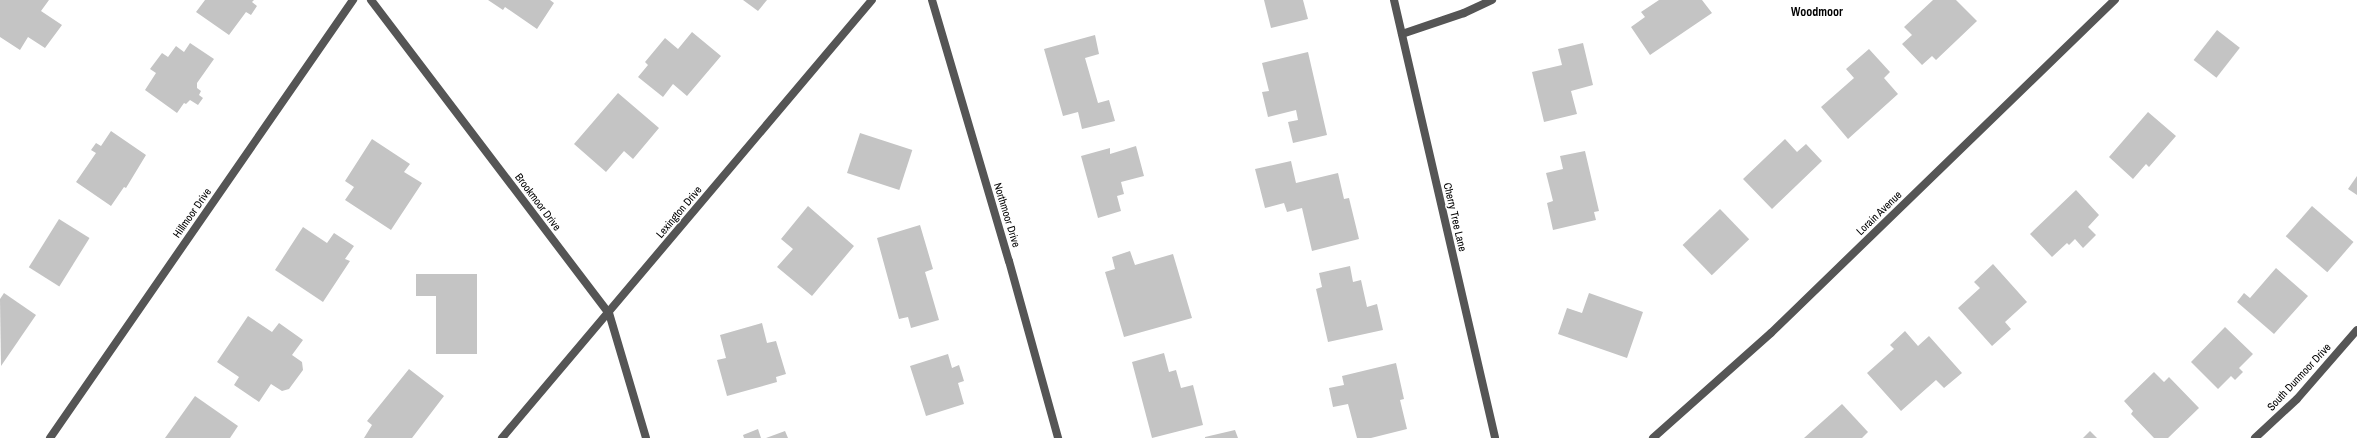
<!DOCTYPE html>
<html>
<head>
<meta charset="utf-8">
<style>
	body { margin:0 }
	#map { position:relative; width:2357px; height:438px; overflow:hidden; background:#fff; font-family:"Archivo Narrow",sans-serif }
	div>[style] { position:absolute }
	.building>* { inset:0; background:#c4c4c4; transform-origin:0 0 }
	.street>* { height:8px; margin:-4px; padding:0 4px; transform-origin:4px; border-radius:4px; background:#555 }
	span { translate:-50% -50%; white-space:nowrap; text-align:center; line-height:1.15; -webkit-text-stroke:3px #fff; paint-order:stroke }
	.street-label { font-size:11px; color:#000 }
	.neighbourhood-label { font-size:12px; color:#000; font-weight:700 }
</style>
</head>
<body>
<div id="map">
	<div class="building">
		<div style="clip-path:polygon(0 0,49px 0,41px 11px,62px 25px,45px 48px,28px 37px,20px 50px,0 37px)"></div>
		<div style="clip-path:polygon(205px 0,254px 0,252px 2px,257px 6px,251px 15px,246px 12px,229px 35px,196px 12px)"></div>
		<div style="clip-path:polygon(488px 0,550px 0,554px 3px,537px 29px,505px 7px,503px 10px)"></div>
		<div style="clip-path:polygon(743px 0,767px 0,758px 11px)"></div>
		<div style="clip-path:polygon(1264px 0,1303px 0,1308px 19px,1271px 28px)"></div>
		<div style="clip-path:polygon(1659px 0,1702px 0,1712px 13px,1650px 55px,1631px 27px,1645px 17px,1641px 12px)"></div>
		<div style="clip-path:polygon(1933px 0,1956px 0,1977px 21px,1936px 60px,1932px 56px,1922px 65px,1902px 44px,1912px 35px,1904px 27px)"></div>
		<div style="left:2217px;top:30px;width:29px;height:38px;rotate:38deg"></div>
		<div style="clip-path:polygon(692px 32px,721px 56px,687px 96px,673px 84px,663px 97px,638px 77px,648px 65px,645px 62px,665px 38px,678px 49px)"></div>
		<div style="clip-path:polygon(1095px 35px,1099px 54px,1085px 58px,1098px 103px,1109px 100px,1115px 121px,1082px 129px,1078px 112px,1063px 116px,1044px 49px)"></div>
		<div style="clip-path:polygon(190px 43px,214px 59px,197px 83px,197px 88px,201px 91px,199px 95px,203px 98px,198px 105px,190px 100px,186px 104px,184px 103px,177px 113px,145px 90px,156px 73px,150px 69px,162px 53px,168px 57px,176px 46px,184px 52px)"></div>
		<div style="clip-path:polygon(1583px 43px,1593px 85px,1571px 91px,1577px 114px,1544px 122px,1532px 72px,1562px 65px,1558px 49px)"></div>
		<div style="clip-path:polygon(1869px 49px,1890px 72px,1884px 78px,1898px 94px,1848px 139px,1821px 107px,1854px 78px,1846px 69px)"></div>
		<div style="clip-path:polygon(1308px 52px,1327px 135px,1293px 143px,1288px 122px,1298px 120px,1296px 110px,1268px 117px,1262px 92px,1269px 91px,1262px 63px)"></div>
		<div style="clip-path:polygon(618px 93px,659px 128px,633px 159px,624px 151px,606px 172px,574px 144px)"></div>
		<div style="clip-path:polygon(2148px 112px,2176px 136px,2149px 167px,2146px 164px,2133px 179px,2109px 157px)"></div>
		<div style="clip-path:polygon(111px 131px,146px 155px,126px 188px,124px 187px,111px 206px,76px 182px,96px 153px,91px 150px,96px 143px,101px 146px)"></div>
		<div style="left:860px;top:133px;width:55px;height:42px;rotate:18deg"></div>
		<div style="clip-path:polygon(372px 139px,410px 164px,404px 172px,422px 183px,391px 230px,345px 200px,354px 187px,345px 181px)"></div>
		<div style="clip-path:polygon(1785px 139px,1797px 152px,1806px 144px,1822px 161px,1772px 209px,1743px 179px)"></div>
		<div style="clip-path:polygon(1136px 146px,1144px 176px,1121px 182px,1124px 194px,1117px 196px,1121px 211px,1098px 218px,1081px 156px,1110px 148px,1110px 154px)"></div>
		<div style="clip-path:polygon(1585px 151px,1599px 211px,1594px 212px,1596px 220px,1553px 230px,1547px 203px,1553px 201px,1546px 173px,1563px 169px,1560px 156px)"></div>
		<div style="clip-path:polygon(1291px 161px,1296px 183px,1338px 173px,1344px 199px,1349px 198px,1359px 239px,1312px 251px,1302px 208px,1287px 212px,1284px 203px,1265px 208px,1255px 169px)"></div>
		<div style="clip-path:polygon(2357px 176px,2357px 195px,2348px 189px)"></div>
		<div style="clip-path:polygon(2076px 190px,2099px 215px,2088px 227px,2096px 235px,2083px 248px,2075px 239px,2069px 245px,2067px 243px,2052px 257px,2030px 234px)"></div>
		<div style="clip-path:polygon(808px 206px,854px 246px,812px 296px,777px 267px,793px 249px,781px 239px)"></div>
		<div style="left:2312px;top:206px;width:55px;height:40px;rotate:41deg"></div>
		<div style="left:1720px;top:209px;width:42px;height:52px;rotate:46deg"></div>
		<div style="left:59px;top:219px;width:36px;height:57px;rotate:32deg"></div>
		<div style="clip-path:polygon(920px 225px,933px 269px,925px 272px,939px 320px,911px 328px,908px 317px,899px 319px,877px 238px)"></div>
		<div style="clip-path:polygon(303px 227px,327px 243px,334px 233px,354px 246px,345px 259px,350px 261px,323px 302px,275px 270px)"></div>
		<div style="clip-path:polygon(1130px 251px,1135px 265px,1173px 254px,1192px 318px,1124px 337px,1105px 272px,1115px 269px,1112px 257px)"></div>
		<div style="clip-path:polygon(1993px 264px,2027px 302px,2005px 322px,2011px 329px,1992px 346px,1958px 308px,1980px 288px,1974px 282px)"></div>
		<div style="clip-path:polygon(1350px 266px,1353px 282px,1361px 280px,1367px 307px,1377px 304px,1383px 330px,1328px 342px,1316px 289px,1322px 287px,1319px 273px)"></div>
		<div style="clip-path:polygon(2276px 268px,2308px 296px,2274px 334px,2237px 302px,2244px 293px,2250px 298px)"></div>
		<div style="clip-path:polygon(416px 274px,477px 274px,477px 354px,436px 354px,436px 296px,416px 296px)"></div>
		<div style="clip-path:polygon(4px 293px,36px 315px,1px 366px,0 299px)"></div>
		<div style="clip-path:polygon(1589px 293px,1643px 312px,1627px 358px,1558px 334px,1567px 308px,1582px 313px)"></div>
		<div style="clip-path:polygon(248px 316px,272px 332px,279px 323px,303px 340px,292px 355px,302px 362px,303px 370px,289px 389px,282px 391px,271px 384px,259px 402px,234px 385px,239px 377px,217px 362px)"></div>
		<div style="clip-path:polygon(762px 323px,767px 343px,776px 341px,786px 374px,776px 377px,777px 382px,727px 396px,717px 360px,726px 358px,720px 335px)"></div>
		<div style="clip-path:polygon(2225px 327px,2253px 354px,2239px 368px,2243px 372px,2235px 380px,2231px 376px,2218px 389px,2191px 362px)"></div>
		<div style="clip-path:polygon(1905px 331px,1918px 346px,1929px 336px,1962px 373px,1944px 388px,1936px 380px,1901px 411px,1867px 373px,1894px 349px,1890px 345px)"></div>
		<div style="clip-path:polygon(1164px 353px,1169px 372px,1176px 370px,1181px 388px,1193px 385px,1203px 425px,1152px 438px,1132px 362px)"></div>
		<div style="clip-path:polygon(948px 354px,952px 368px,959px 365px,964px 381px,958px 383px,964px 404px,926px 416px,910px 366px)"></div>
		<div style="clip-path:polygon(1396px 363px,1404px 399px,1400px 400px,1407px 429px,1371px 438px,1357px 438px,1348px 404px,1333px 407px,1329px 388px,1344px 385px,1342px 376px)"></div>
		<div style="clip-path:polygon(409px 369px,444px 396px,412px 438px,364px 438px,372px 425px,367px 421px)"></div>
		<div style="clip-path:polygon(2154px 372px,2164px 382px,2169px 377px,2199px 408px,2168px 438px,2154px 438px,2131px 414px,2133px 411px,2124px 401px)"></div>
		<div style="clip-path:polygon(195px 396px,238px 426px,230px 438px,165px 438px)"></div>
		<div style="clip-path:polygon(1842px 404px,1868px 432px,1862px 438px,1804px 438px)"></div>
		<div style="clip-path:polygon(758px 429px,761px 438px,744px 438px,743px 435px)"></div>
		<div style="clip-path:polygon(1235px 430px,1238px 438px,1205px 438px,1205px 437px)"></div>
		<div style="clip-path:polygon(785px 431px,788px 438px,766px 438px)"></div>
		<div style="clip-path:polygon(2090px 431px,2097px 438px,2083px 438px)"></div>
	</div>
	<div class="street">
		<div style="left:371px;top:0;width:393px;rotate:52.8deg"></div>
		<div style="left:609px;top:313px;width:130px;rotate:73.5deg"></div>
		<div style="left:932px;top:0;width:272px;rotate:73.6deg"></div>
		<div style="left:1009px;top:261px;width:184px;rotate:74.5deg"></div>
		<div style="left:1394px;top:0;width:449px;rotate:77deg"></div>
		<div style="left:1402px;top:34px;width:65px;rotate:-18.7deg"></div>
		<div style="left:1464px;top:13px;width:31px;rotate:-25deg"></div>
		<div style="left:50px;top:438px;width:533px;rotate:-55.33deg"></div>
		<div style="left:502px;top:438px;width:573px;rotate:-49.81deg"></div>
		<div style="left:1653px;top:438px;width:158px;rotate:-41.7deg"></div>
		<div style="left:1771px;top:333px;width:479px;rotate:-44.1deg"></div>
		<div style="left:2255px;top:438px;width:57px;rotate:-42.9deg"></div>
		<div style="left:2297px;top:399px;width:91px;rotate:-49deg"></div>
	</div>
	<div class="street-label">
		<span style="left:538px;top:202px;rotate:53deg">Brookmoor Drive</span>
		<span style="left:679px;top:212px;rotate:-50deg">Lexington Drive</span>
		<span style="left:192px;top:213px;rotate:-55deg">Hillmoor Drive</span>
		<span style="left:1879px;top:213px;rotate:-44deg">Lorain Avenue</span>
		<span style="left:1007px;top:215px;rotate:73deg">Northmoor Drive</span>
		<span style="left:1455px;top:217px;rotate:77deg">Cherry Tree Lane</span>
		<span style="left:2299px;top:377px;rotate:-47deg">South Dunmoor Drive</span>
	</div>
	<div class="neighbourhood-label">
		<span style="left:1817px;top:13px">Woodmoor</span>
	</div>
</div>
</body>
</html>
